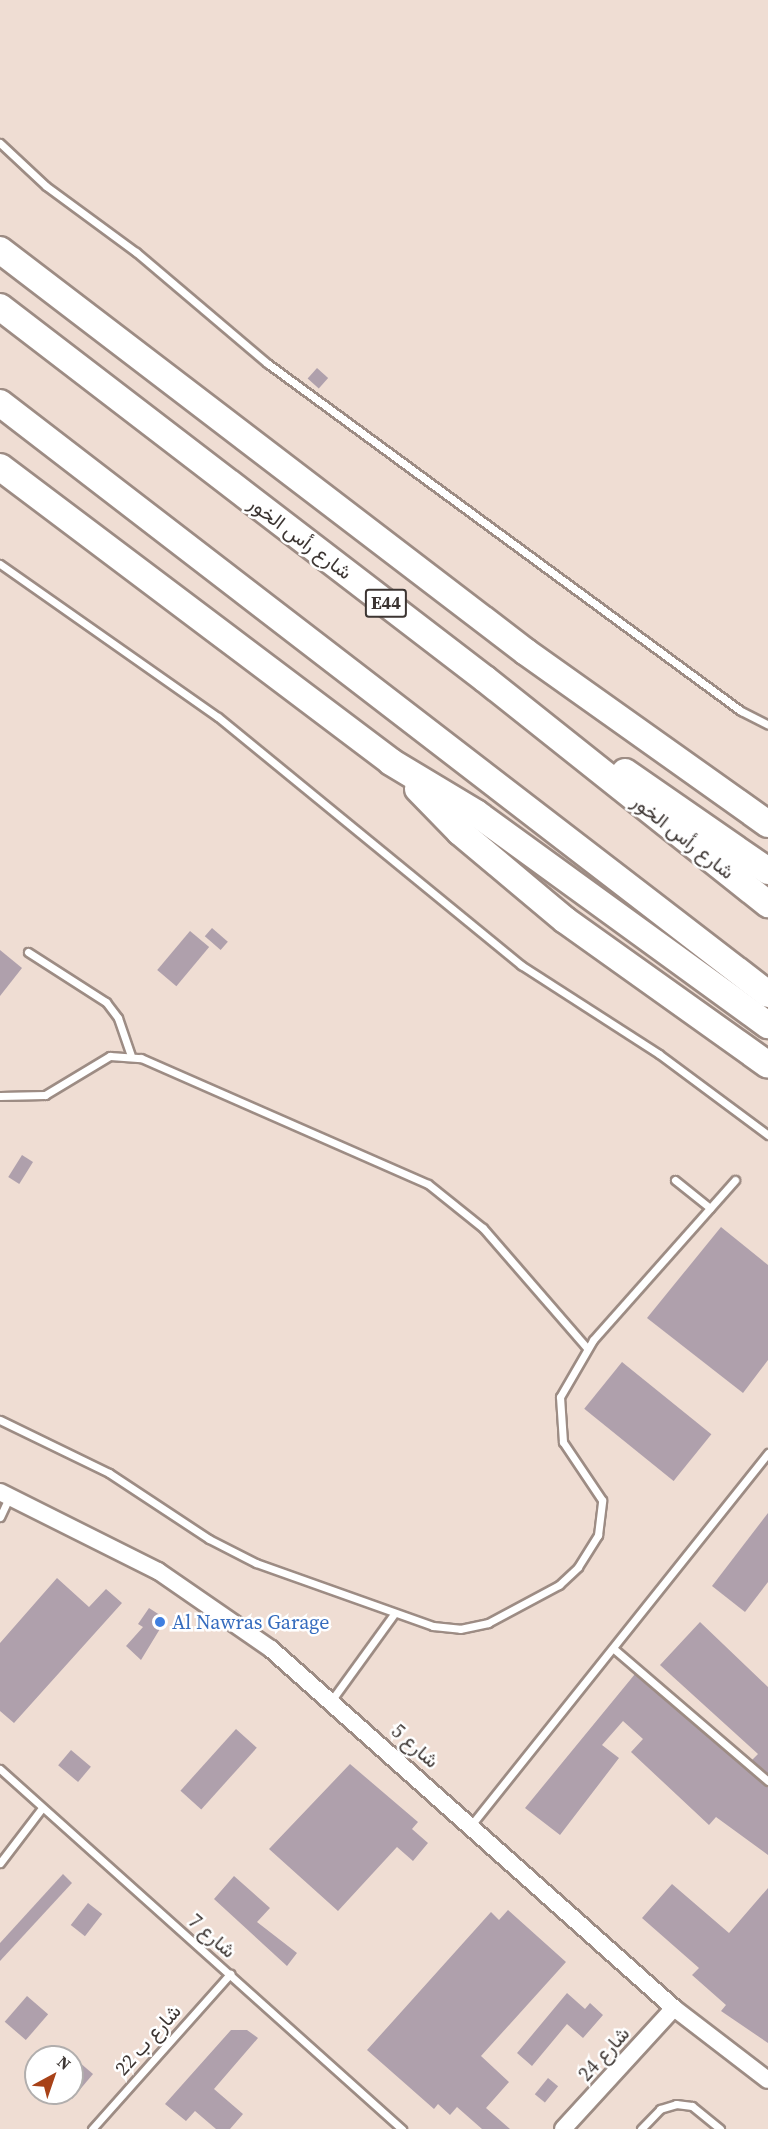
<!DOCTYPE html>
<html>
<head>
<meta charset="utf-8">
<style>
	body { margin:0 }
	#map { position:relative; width:768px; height:2129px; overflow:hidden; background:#efddd3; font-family:"Source Serif 4",Vazirmatn,serif }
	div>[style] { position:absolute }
	.building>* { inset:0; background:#afa0ac; transform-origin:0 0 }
	.roads { filter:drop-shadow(2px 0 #9d8c84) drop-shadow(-2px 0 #9d8c84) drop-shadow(0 2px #9d8c84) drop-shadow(0 -2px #9d8c84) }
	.service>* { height:7px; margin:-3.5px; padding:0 3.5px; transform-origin:3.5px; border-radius:3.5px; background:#fff }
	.tertiary>* { height:16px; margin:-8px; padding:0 8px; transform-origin:8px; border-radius:8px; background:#fff }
	.motorway>* { height:26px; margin:-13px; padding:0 13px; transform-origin:13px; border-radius:13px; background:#fff }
	.dots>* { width:16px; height:16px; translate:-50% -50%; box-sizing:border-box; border:3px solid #fff; border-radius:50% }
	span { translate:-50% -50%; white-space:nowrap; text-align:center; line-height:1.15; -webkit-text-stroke:5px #fff; paint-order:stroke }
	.shield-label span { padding:2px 4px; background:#fff; border:2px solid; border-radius:4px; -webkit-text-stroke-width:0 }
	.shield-label { font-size:18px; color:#3c3532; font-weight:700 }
	.street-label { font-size:20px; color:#3c3532 }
	.shop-label { font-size:20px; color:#366cbe }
	.left { translate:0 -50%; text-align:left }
	.north { position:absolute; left:24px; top:2045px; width:60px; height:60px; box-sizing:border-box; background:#fff; border:2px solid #b1aead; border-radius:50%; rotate:40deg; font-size:16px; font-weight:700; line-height:24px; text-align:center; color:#3c3532 }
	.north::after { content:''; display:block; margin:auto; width:21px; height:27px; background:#a84218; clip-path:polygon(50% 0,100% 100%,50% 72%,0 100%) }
</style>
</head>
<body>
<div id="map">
	<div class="building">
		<div style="left:317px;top:368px;width:15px;height:14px;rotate:42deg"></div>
		<div style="left:212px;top:928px;width:21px;height:11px;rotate:41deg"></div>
		<div style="left:190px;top:931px;width:25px;height:51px;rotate:40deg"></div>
		<div style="clip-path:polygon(0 950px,22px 968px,0 996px)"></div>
		<div style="left:22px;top:1155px;width:13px;height:26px;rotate:32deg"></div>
		<div style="clip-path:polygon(721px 1227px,768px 1265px,768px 1360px,743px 1393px,647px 1318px)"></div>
		<div style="left:622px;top:1362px;width:115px;height:60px;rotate:39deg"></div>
		<div style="clip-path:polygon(768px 1513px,768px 1582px,745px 1612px,712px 1586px)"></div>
		<div style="clip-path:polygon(57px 1578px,89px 1607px,106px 1589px,122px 1603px,14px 1723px,0 1711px,0 1643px)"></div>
		<div style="clip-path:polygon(149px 1608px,166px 1619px,141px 1660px,126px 1646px,143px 1627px,138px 1624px)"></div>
		<div style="clip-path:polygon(700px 1622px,768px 1687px,768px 1774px,752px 1760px,758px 1754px,660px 1665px)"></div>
		<div style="clip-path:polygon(635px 1674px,768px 1787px,768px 1855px,716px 1817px,709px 1825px,631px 1752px,643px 1739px,623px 1721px,602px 1745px,619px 1758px,560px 1835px,525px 1808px)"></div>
		<div style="left:236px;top:1729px;width:28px;height:83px;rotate:42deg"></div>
		<div style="left:71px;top:1750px;width:26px;height:20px;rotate:40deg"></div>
		<div style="clip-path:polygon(350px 1764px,418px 1822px,412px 1829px,428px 1843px,413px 1861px,397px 1847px,338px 1911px,269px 1849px)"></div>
		<div style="clip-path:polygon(63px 1874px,72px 1883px,0 1961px,0 1943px)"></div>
		<div style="clip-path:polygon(234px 1876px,270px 1908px,257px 1922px,297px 1953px,287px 1966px,214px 1899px)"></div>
		<div style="clip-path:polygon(672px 1884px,729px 1933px,768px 1888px,768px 2043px,721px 2011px,726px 2005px,692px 1975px,699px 1968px,642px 1918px)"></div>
		<div style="left:88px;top:1903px;width:18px;height:28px;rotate:38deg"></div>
		<div style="clip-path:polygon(508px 1910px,566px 1962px,481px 2056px,509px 2082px,486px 2108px,510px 2129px,482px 2129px,457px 2107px,450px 2115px,438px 2104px,434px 2109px,367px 2050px,491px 1912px,499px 1920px)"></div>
		<div style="clip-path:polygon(567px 1993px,585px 2009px,590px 2003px,603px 2015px,583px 2038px,567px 2024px,532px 2066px,517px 2053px)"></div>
		<div style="left:27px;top:1996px;width:28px;height:34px;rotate:41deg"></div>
		<div style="clip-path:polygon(231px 2030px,247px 2030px,258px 2038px,214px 2089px,243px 2114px,230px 2129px,216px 2129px,195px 2111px,186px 2121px,165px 2104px)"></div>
		<div style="clip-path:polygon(72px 2056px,93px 2074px,72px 2099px)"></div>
		<div style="left:548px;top:2078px;width:13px;height:21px;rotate:39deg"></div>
	</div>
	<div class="roads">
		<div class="service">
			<div style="left:0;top:143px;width:63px;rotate:43.1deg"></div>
			<div style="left:46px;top:186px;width:112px;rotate:36.3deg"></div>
			<div style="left:136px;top:252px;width:172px;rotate:40.3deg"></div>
			<div style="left:267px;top:363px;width:588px;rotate:36.29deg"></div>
			<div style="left:741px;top:711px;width:30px;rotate:27deg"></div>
			<div style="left:0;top:564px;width:266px;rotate:35.1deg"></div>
			<div style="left:218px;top:717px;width:392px;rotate:39.3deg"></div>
			<div style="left:521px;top:965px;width:164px;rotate:32.8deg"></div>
			<div style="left:659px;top:1054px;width:136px;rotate:36.6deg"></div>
			<div style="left:28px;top:952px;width:93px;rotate:32.7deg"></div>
			<div style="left:106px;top:1002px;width:20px;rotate:53deg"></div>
			<div style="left:118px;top:1018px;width:39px;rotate:71deg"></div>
			<div style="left:0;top:1096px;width:45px;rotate:-1.3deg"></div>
			<div style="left:45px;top:1095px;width:76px;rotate:-31deg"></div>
			<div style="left:110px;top:1056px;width:31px;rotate:4deg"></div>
			<div style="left:141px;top:1058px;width:313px;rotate:23.7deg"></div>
			<div style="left:428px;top:1184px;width:70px;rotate:38.7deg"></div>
			<div style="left:483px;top:1228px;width:159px;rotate:49.1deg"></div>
			<div style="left:675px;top:1180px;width:45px;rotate:38.7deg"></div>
			<div style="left:0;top:1420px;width:121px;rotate:25.9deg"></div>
			<div style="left:109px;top:1473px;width:120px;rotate:33.4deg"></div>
			<div style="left:209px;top:1539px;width:53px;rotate:27.1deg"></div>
			<div style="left:256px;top:1563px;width:188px;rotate:19.6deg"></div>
			<div style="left:433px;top:1626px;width:27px;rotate:6deg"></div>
			<div style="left:460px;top:1629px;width:29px;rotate:-12deg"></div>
			<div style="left:488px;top:1623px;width:81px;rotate:-28.2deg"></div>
			<div style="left:559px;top:1585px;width:26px;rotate:-43deg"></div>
			<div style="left:578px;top:1567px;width:38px;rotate:-58deg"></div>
			<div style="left:598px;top:1535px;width:35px;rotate:-83deg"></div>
			<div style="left:602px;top:1500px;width:70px;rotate:-123.9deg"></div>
			<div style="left:563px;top:1442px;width:45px;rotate:-93.8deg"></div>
			<div style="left:560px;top:1397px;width:66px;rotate:-59.9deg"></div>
			<div style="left:593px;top:1340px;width:214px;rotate:-48.4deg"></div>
			<div style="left:0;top:1517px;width:21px;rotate:-65deg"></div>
			<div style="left:614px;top:1649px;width:203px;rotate:40.6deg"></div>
			<div style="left:331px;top:1701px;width:107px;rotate:-54.1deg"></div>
			<div style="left:0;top:1769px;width:540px;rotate:41.85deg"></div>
			<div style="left:472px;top:1824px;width:475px;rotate:-51.4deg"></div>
			<div style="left:0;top:1863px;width:69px;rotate:-52.6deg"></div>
			<div style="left:92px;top:2129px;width:208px;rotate:-48.3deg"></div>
			<div style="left:641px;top:2129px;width:28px;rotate:-46deg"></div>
			<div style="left:660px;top:2109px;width:17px;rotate:-17deg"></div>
			<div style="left:676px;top:2104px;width:16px;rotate:7deg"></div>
			<div style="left:692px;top:2106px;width:36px;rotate:39deg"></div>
		</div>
		<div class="tertiary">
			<div style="left:0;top:1492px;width:177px;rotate:26.6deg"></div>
			<div style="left:158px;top:1571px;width:137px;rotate:34.6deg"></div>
			<div style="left:271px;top:1649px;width:540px;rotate:41.7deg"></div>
			<div style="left:674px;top:2008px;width:118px;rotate:37.5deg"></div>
			<div style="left:563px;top:2129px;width:164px;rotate:-47.5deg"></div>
		</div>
		<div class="motorway">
			<div style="left:0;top:250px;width:662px;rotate:37.39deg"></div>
			<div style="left:526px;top:652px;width:297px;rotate:35.4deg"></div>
			<div style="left:0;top:307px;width:611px;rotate:37.49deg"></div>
			<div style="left:485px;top:679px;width:362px;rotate:38.5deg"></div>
			<div style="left:0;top:403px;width:969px;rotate:37.58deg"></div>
			<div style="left:0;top:467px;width:490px;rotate:37deg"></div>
			<div style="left:391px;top:762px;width:99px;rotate:31deg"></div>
			<div style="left:476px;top:813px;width:361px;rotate:36deg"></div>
			<div style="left:625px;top:772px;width:174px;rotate:34.7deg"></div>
			<div style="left:418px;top:789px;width:60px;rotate:45.7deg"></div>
			<div style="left:460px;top:832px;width:137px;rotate:40deg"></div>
			<div style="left:565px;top:920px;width:249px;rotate:35.5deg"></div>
		</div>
	</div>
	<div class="dots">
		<div style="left:160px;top:1622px;background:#3f7fe0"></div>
	</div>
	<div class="shield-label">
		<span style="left:386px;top:603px">E44</span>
	</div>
	<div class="street-label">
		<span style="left:300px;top:538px;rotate:37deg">شارع رأس الخور</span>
		<span style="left:683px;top:837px;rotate:38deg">شارع رأس الخور</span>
		<span style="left:415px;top:1746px;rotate:41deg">شارع 5</span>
		<span style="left:212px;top:1936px;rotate:41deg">شارع 7</span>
		<span style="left:148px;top:2040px;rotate:-48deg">شارع ب 22</span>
		<span style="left:604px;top:2054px;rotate:-48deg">شارع 24</span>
	</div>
	<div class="shop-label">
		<span class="left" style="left:172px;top:1622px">Al Nawras Garage</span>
	</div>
	<div class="north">N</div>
</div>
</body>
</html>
